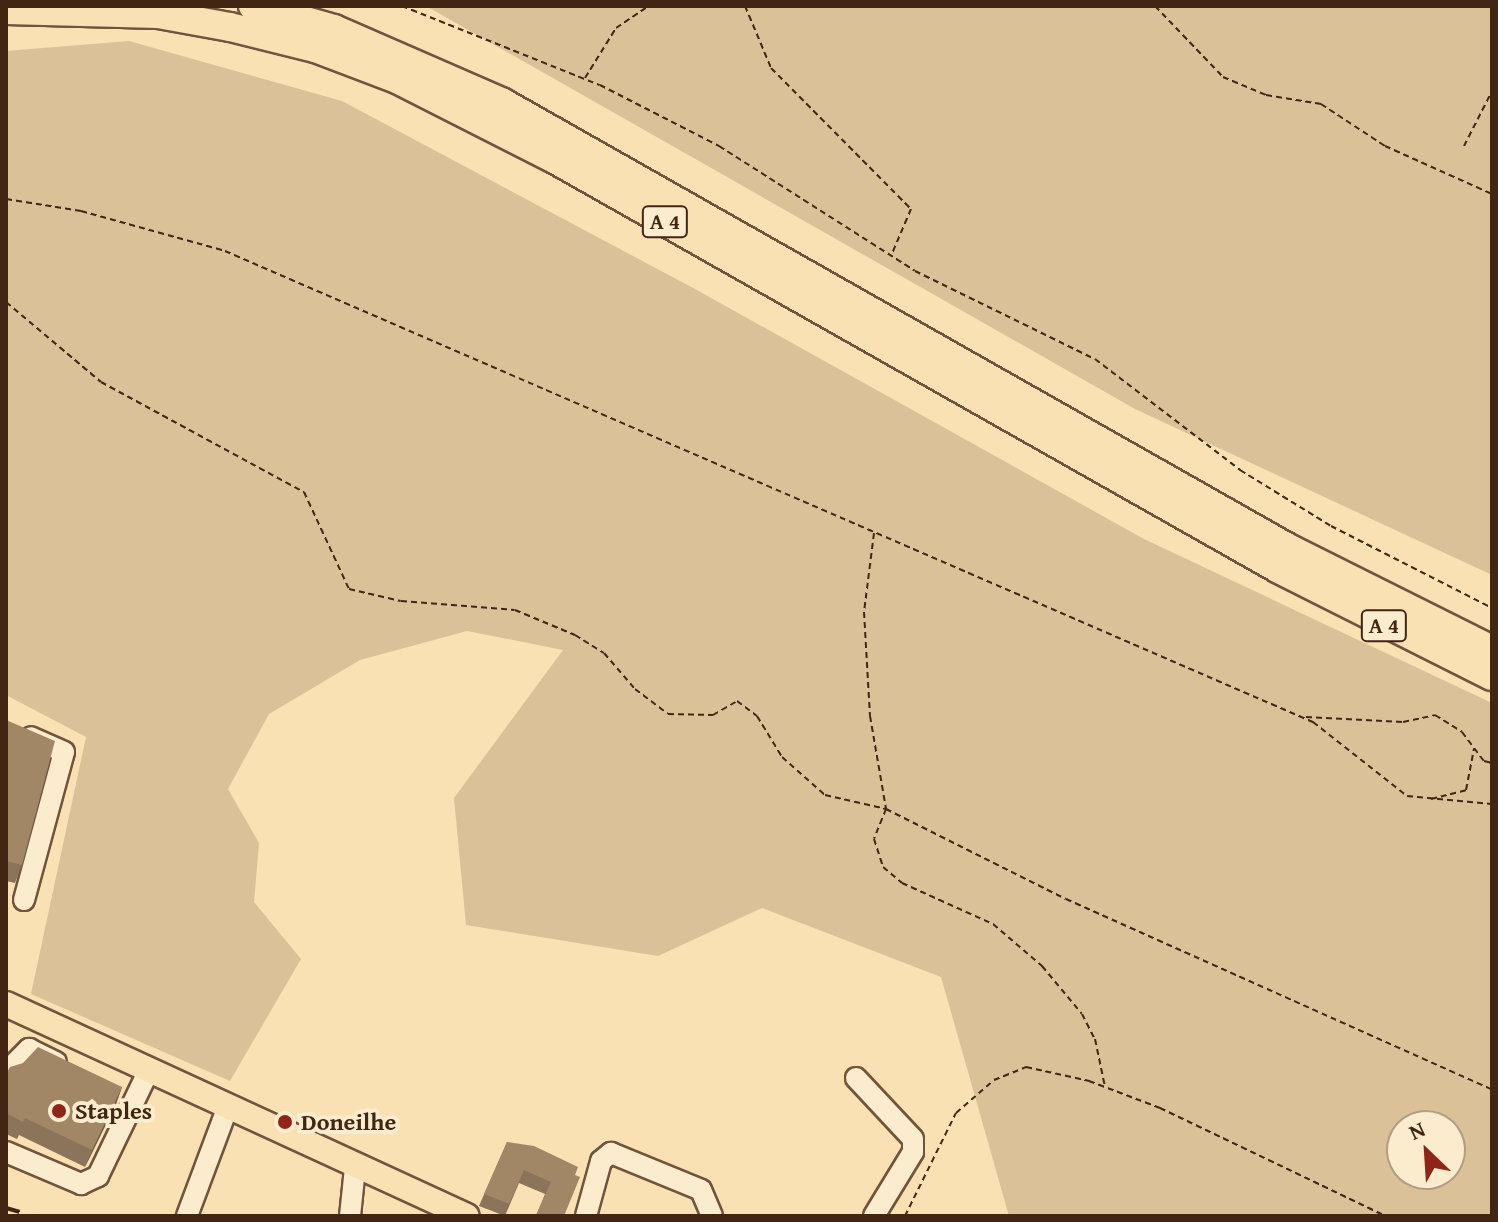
<!DOCTYPE html>
<html>
<head>
<meta charset="utf-8">
<style>
	body { margin:0 }
	#map { position:relative; width:1498px; height:1222px; overflow:hidden; background:#f9e1b3; font-family:"Gentium Book Plus",serif }
	div>[style] { position:absolute }
	.green>* { inset:0; background:#dac198 }
	.path>* { height:2px; margin-top:-1px; transform-origin:0; background:repeating-linear-gradient(90deg,#432514 0 6px,transparent 0 10px) }
	.roads { filter:drop-shadow(2px 0 #70543c) drop-shadow(-2px 0 #70543c) drop-shadow(0 2px #70543c) drop-shadow(0 -2px #70543c) }
	.minor>* { height:20px; margin:-10px; padding:0 10px; transform-origin:10px; border-radius:10px; background:#fbecce }
	.major>* { height:24px; margin:-12px; padding:0 12px; transform-origin:12px; border-radius:12px; background:#f9e1b3 }
	.highway>* { height:28px; margin:-14px; padding:0 14px; transform-origin:14px; border-radius:14px; background:#f9e1b3 }
	.rail>* { height:4px; margin-top:-2px; transform-origin:0; background:repeating-linear-gradient(90deg,#432514 0 14px,transparent 0 28px) }
	.wall>* { inset:0; background:#8b7459 }
	.shaded-wall>* { inset:0; background:#715e48 }
	.building>* { inset:0; background:#a28767 }
	.dots>* { width:22px; height:22px; translate:-50% -50%; box-sizing:border-box; border:4px solid #fbecce; border-radius:50% }
	span { translate:-50% -50%; white-space:nowrap; text-align:center; line-height:1.15; -webkit-text-stroke:8px #fbecce; paint-order:stroke }
	.shield-label span { padding:2px 6px; background:#fbecce; border:2px solid; border-radius:6px; -webkit-text-stroke-width:0 }
	.shield-label { font-size:22px; color:#432514; font-weight:700 }
	.poi-label { font-size:24px; color:#432514; font-weight:700 }
	.left { translate:0 -50%; text-align:left }
	.frame { position:absolute; inset:0; border:8px solid #432514; pointer-events:none }
	.north { position:absolute; left:1386px; top:1110px; width:80px; height:80px; box-sizing:border-box; background:#fbecce; border:2px solid #b19c84; border-radius:50%; rotate:335deg; font-size:22px; font-weight:700; line-height:32px; text-align:center; color:#432514 }
	.north::after { content:''; display:block; margin:auto; width:28px; height:36px; background:#8f2418; clip-path:polygon(50% 0,100% 100%,50% 72%,0 100%) }
</style>
</head>
<body>
<div id="map">
	<div class="green">
		<div style="clip-path:polygon(426px 6px,1492px 6px,1492px 575px,1135px 409px)"></div>
		<div style="clip-path:polygon(evenodd,129px 41px,342px 101px,695px 289px,1144px 539px,1492px 703px,1492px 1216px,1009px 1216px,941px 977px,762px 908px,658px 956px,466px 925px,454px 798px,563px 650px,467px 631px,360px 660px,269px 714px,228px 789px,259px 843px,254px 902px,301px 959px,230px 1081px,31px 994px,86px 737px,6px 695px,6px 51px,129px 41px,1402px 1126px,1450px 1126px,1450px 1174px,1402px 1174px,1402px 1126px)"></div>
	</div>
	<div class="path">
		<div style="left:402px;top:6px;width:213px;rotate:21.8deg"></div>
		<div style="left:600px;top:85px;width:134px;rotate:27.1deg"></div>
		<div style="left:719px;top:146px;width:232px;rotate:32.5deg"></div>
		<div style="left:915px;top:271px;width:200px;rotate:26.1deg"></div>
		<div style="left:1095px;top:359px;width:183px;rotate:37.4deg"></div>
		<div style="left:1240px;top:470px;width:107px;rotate:31.6deg"></div>
		<div style="left:1331px;top:526px;width:181px;rotate:27deg"></div>
		<div style="left:745px;top:6px;width:67px;rotate:67.2deg"></div>
		<div style="left:771px;top:68px;width:199px;rotate:45.2deg"></div>
		<div style="left:911px;top:209px;width:51px;rotate:113.1deg"></div>
		<div style="left:1155px;top:6px;width:98px;rotate:46.2deg"></div>
		<div style="left:1223px;top:77px;width:47px;rotate:22.7deg"></div>
		<div style="left:1266px;top:95px;width:56px;rotate:9.3deg"></div>
		<div style="left:1321px;top:104px;width:77px;rotate:33.3deg"></div>
		<div style="left:1385px;top:146px;width:117px;rotate:24.2deg"></div>
		<div style="left:585px;top:78px;width:59px;rotate:-58.2deg"></div>
		<div style="left:616px;top:28px;width:40px;rotate:-34deg"></div>
		<div style="left:1464px;top:146px;width:62px;rotate:-63deg"></div>
		<div style="left:6px;top:199px;width:76px;rotate:9.1deg"></div>
		<div style="left:81px;top:211px;width:149px;rotate:15.5deg"></div>
		<div style="left:225px;top:251px;width:1186px;rotate:23.41deg"></div>
		<div style="left:1313px;top:722px;width:120px;rotate:38.2deg"></div>
		<div style="left:1407px;top:796px;width:85px;rotate:5.4deg"></div>
		<div style="left:6px;top:302px;width:124px;rotate:40.1deg"></div>
		<div style="left:101px;top:382px;width:231px;rotate:28.5deg"></div>
		<div style="left:304px;top:492px;width:107px;rotate:65.1deg"></div>
		<div style="left:349px;top:589px;width:53px;rotate:13deg"></div>
		<div style="left:401px;top:601px;width:114px;rotate:4.5deg"></div>
		<div style="left:515px;top:610px;width:65px;rotate:22.6deg"></div>
		<div style="left:575px;top:635px;width:34px;rotate:32deg"></div>
		<div style="left:604px;top:653px;width:48px;rotate:49.3deg"></div>
		<div style="left:635px;top:689px;width:41px;rotate:37.1deg"></div>
		<div style="left:668px;top:714px;width:45px;rotate:1.3deg"></div>
		<div style="left:713px;top:715px;width:28px;rotate:-30deg"></div>
		<div style="left:737px;top:701px;width:25px;rotate:37deg"></div>
		<div style="left:757px;top:716px;width:48px;rotate:58.6deg"></div>
		<div style="left:782px;top:757px;width:57px;rotate:41.5deg"></div>
		<div style="left:825px;top:795px;width:63px;rotate:12.9deg"></div>
		<div style="left:886px;top:809px;width:32px;rotate:112deg"></div>
		<div style="left:874px;top:839px;width:29px;rotate:72deg"></div>
		<div style="left:883px;top:867px;width:25px;rotate:40deg"></div>
		<div style="left:902px;top:883px;width:100px;rotate:24.3deg"></div>
		<div style="left:993px;top:924px;width:65px;rotate:40.6deg"></div>
		<div style="left:1042px;top:966px;width:62px;rotate:50.2deg"></div>
		<div style="left:1082px;top:1014px;width:28px;rotate:63deg"></div>
		<div style="left:1095px;top:1039px;width:49px;rotate:78.2deg"></div>
		<div style="left:874px;top:533px;width:80px;rotate:97.2deg"></div>
		<div style="left:864px;top:612px;width:104px;rotate:86.7deg"></div>
		<div style="left:870px;top:716px;width:94px;rotate:80.2deg"></div>
		<div style="left:886px;top:809px;width:201px;rotate:26.6deg"></div>
		<div style="left:1066px;top:899px;width:467px;rotate:24.1deg"></div>
		<div style="left:1306px;top:717px;width:97px;rotate:3deg"></div>
		<div style="left:1403px;top:722px;width:33px;rotate:-12deg"></div>
		<div style="left:1435px;top:715px;width:32px;rotate:32deg"></div>
		<div style="left:1462px;top:732px;width:36px;rotate:53deg"></div>
		<div style="left:1484px;top:761px;width:8px;rotate:14deg"></div>
		<div style="left:1431px;top:799px;width:36px;rotate:-14deg"></div>
		<div style="left:1466px;top:790px;width:42px;rotate:-79deg"></div>
		<div style="left:905px;top:1216px;width:115px;rotate:-63.7deg"></div>
		<div style="left:956px;top:1113px;width:50px;rotate:-41deg"></div>
		<div style="left:994px;top:1080px;width:35px;rotate:-22deg"></div>
		<div style="left:1026px;top:1067px;width:65px;rotate:12.5deg"></div>
		<div style="left:1089px;top:1081px;width:76px;rotate:20.8deg"></div>
		<div style="left:1160px;top:1108px;width:250px;rotate:25.6deg"></div>
	</div>
	<div class="roads">
		<div class="minor">
			<div style="left:24px;top:900px;width:153px;rotate:-74.9deg"></div>
			<div style="left:64px;top:752px;width:36px;rotate:-156deg"></div>
			<div style="left:6px;top:1072px;width:33px;rotate:-45deg"></div>
			<div style="left:29px;top:1049px;width:30px;rotate:26deg"></div>
			<div style="left:856px;top:1078px;width:83px;rotate:46.9deg"></div>
			<div style="left:913px;top:1139px;width:13px;rotate:90deg"></div>
			<div style="left:913px;top:1152px;width:75px;rotate:121.4deg"></div>
			<div style="left:6px;top:1152px;width:82px;rotate:23.1deg"></div>
			<div style="left:81px;top:1184px;width:19px;rotate:-25deg"></div>
			<div style="left:98px;top:1176px;width:118px;rotate:-64.3deg"></div>
			<div style="left:187px;top:1216px;width:114px;rotate:-69.5deg"></div>
			<div style="left:350px;top:1216px;width:48px;rotate:-84.1deg"></div>
			<div style="left:586px;top:1216px;width:57px;rotate:-74.7deg"></div>
			<div style="left:601px;top:1161px;width:13px;rotate:-39deg"></div>
			<div style="left:611px;top:1153px;width:97px;rotate:22.3deg"></div>
			<div style="left:701px;top:1190px;width:28px;rotate:67deg"></div>
		</div>
		<div class="major">
			<div style="left:6px;top:1004px;width:507px;rotate:24.7deg"></div>
		</div>
		<div class="highway">
			<div style="left:253px;top:6px;width:84px;rotate:15.9deg"></div>
			<div style="left:334px;top:29px;width:184px;rotate:23.6deg"></div>
			<div style="left:503px;top:103px;width:902px;rotate:29.55deg"></div>
			<div style="left:1288px;top:548px;width:228px;rotate:26.6deg"></div>
			<div style="left:6px;top:10px;width:152px;rotate:1.5deg"></div>
			<div style="left:158px;top:14px;width:73px;rotate:10.2deg"></div>
			<div style="left:230px;top:27px;width:88px;rotate:13.9deg"></div>
			<div style="left:315px;top:48px;width:88px;rotate:20.7deg"></div>
			<div style="left:397px;top:79px;width:175px;rotate:26.9deg"></div>
			<div style="left:553px;top:158px;width:834px;rotate:29.51deg"></div>
			<div style="left:1279px;top:569px;width:238px;rotate:26.7deg"></div>
		</div>
	</div>
	<div class="rail">
		<div style="left:6px;top:1208px;width:29px;rotate:16deg"></div>
	</div>
	<div class="wall">
		<div style="clip-path:polygon(6px 720px,22px 865px,15px 883px,6px 881px)"></div>
		<div style="clip-path:polygon(6px 1074px,122px 1087px,116px 1104px,85px 1167px,19px 1135px,17px 1139px,6px 1134px)"></div>
		<div style="clip-path:polygon(507px 1142px,575px 1176px,564px 1216px,536px 1216px,545px 1194px,519px 1183px,505px 1216px,479px 1206px)"></div>
	</div>
	<div class="shaded-wall">
		<div style="clip-path:polygon(122px 1087px,116px 1104px,85px 1167px,92px 1150px)"></div>
	</div>
	<div class="building">
		<div style="clip-path:polygon(6px 720px,55px 741px,22px 865px,6px 861px)"></div>
		<div style="clip-path:polygon(38px 1047px,122px 1087px,92px 1150px,25px 1118px,23px 1122px,6px 1113px,6px 1074px,10px 1067px,23px 1063px)"></div>
		<div style="clip-path:polygon(507px 1142px,534px 1146px,578px 1167px,575px 1175px,580px 1177px,564px 1216px,536px 1215px,551px 1182px,524px 1170px,509px 1204px,484px 1194px)"></div>
	</div>
	<div class="dots">
		<div style="left:59px;top:1111px;background:#8f2418"></div>
		<div style="left:285px;top:1122px;background:#8f2418"></div>
	</div>
	<div class="shield-label">
		<span style="left:665px;top:222px">A 4</span>
		<span style="left:1384px;top:626px">A 4</span>
	</div>
	<div class="poi-label">
		<span class="left" style="left:75px;top:1111px">Staples</span>
		<span class="left" style="left:301px;top:1122px">Doneilhe</span>
	</div>
	<div class="frame"></div>
	<div class="north">N</div>
</div>
</body>
</html>
